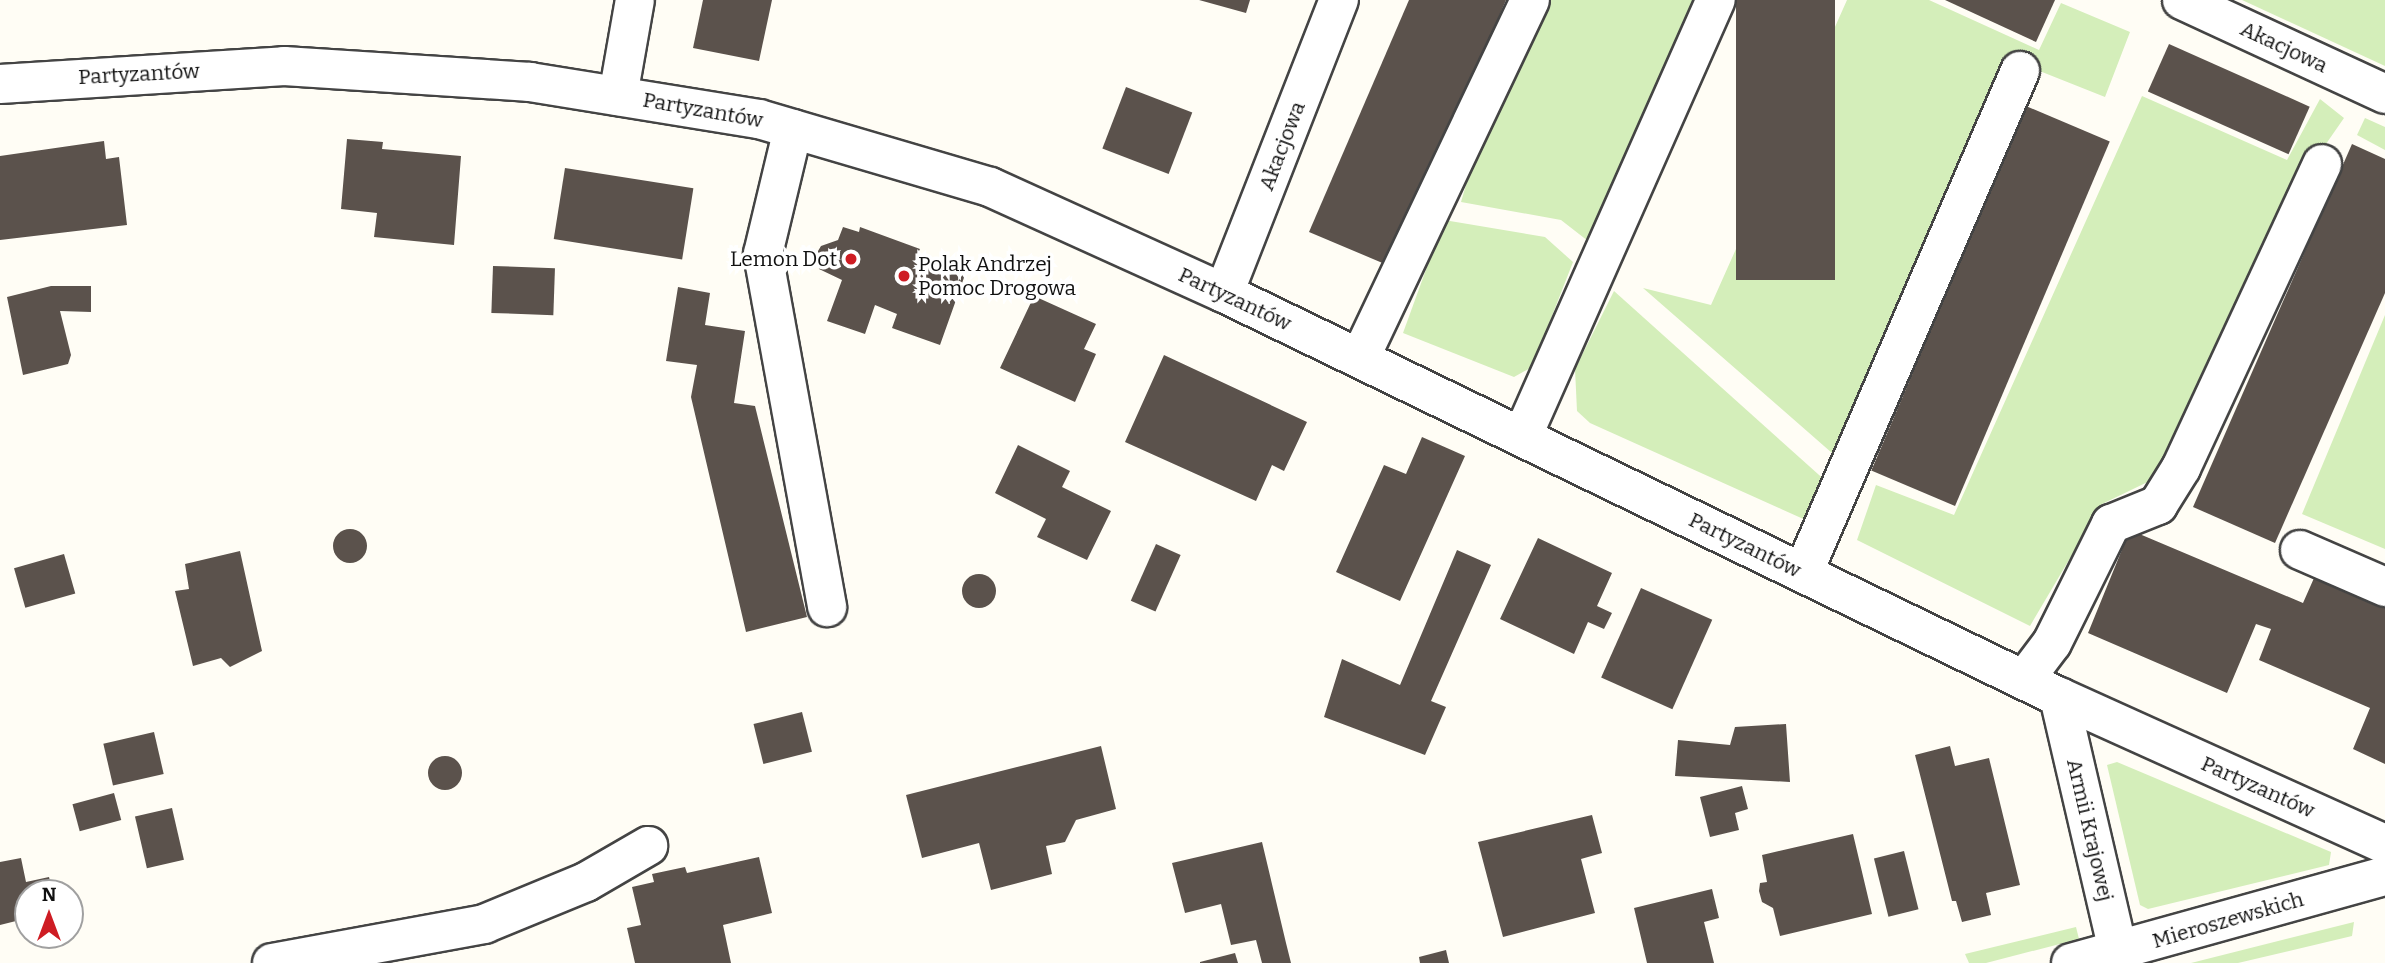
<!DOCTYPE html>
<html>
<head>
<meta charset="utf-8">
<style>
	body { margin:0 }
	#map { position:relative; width:2385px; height:963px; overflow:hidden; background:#fffdf5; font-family:Bitter,serif }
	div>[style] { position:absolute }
	.green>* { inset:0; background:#d4eeba }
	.building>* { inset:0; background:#5b524c; transform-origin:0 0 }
	.round { border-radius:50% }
	.roads { filter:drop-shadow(2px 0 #444) drop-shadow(-2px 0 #444) drop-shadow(0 2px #444) drop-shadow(0 -2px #444) }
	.minor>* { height:38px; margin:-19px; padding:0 19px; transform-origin:19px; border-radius:19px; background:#fff }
	.dots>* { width:19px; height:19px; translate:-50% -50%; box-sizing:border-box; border:4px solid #fff; border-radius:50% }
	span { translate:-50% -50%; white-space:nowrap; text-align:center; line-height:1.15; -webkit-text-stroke:7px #fff; paint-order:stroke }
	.street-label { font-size:21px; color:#111 }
	.poi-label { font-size:21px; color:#111 }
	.right { translate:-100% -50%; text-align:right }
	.left { translate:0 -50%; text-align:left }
	.north { position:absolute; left:14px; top:879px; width:70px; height:70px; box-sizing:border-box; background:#fff; border:2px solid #a0a0a0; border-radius:50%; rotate:0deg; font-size:19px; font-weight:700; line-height:28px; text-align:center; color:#111 }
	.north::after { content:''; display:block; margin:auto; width:24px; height:32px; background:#ce1c23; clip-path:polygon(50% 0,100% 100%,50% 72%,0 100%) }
</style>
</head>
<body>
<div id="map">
	<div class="green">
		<div style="clip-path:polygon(1546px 0,1697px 0,1588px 241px,1561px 220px,1461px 202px,1471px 168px)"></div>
		<div style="clip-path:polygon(1847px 0,1929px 0,2039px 50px,2061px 3px,2130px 32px,2105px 97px,2017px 62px,1840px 460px,1643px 288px,1711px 305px)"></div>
		<div style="clip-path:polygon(2242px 0,2385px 0,2385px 66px)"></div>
		<div style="clip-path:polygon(2142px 96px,2287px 160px,2320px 99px,2344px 118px,2310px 167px,2158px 477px,2102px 504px,2030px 626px,1857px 540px,1876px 485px,1954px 515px)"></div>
		<div style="clip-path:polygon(2365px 118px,2385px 127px,2385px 150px,2357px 135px)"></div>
		<div style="clip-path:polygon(1444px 220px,1545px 237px,1573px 262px,1532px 367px,1514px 377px,1403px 333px)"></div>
		<div style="clip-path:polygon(1614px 291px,1828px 483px,1810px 522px,1590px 423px,1577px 411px,1575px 369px)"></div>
		<div style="clip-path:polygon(2385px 315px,2385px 549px,2302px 514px)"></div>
		<div style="clip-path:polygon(2117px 762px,2331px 852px,2329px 865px,2148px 909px,2140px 905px,2107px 765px)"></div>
		<div style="clip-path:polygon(2354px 922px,2352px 936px,2238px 963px,2191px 963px)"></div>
		<div style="clip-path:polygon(2076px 927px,2079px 939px,1986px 963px,1969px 963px,1965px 954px)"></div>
	</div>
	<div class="building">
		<div style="clip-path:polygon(703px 0,772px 0,759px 61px,693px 48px)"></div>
		<div style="clip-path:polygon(1199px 0,1250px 0,1246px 13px)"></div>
		<div style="clip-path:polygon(1409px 0,1506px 0,1392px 267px,1309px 232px)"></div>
		<div style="left:1736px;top:0;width:99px;height:280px"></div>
		<div style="clip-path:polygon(1945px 0,2055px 0,2036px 42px)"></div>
		<div style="left:2169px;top:44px;width:154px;height:52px;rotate:24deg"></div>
		<div style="left:1126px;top:87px;width:71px;height:66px;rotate:21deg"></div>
		<div style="left:2026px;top:106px;width:91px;height:396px;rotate:23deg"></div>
		<div style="clip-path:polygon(347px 139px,383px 142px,382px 149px,461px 156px,454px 245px,374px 237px,377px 213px,341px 209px)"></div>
		<div style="clip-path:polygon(104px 141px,106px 159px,119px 157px,127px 225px,0 240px,0 156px)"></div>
		<div style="clip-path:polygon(2352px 144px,2385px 159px,2385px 293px,2275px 543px,2193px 507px)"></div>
		<div style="left:565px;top:168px;width:130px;height:72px;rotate:9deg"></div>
		<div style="clip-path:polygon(843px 227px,859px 232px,860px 227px,920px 249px,917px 255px,966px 272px,940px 345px,892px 328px,897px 314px,875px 305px,865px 334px,827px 321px,842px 280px,819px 269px,818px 251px,821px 246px,838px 240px)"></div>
		<div style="left:493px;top:266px;width:62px;height:47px;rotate:2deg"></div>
		<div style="clip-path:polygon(51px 286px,91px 286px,91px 312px,60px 311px,71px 355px,68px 364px,23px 375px,7px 297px)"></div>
		<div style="clip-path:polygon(678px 287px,710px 293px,705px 325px,745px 331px,734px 403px,755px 406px,807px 617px,746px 632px,691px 397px,697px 365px,666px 361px)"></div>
		<div style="clip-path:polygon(1034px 296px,1096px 324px,1084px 349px,1096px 354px,1075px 402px,1000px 368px)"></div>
		<div style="clip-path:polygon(1164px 355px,1307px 422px,1284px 471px,1272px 465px,1256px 501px,1125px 442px)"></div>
		<div style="clip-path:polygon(1422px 437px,1465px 456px,1400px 601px,1336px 572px,1384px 465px,1406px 474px)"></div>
		<div style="clip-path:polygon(1018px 445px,1070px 471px,1062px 487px,1111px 511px,1087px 560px,1037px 537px,1046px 519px,995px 493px)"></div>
		<div class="round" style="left:333px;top:529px;width:34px;height:34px"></div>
		<div style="clip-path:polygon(2130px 530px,2303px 603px,2318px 569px,2385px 596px,2385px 764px,2353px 749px,2370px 708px,2259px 660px,2271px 629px,2256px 624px,2227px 693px,2088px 633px)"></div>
		<div style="clip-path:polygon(1538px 538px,1612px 573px,1597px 606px,1612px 613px,1604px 629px,1588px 622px,1574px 654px,1500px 619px)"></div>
		<div style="left:1156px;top:544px;width:27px;height:62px;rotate:24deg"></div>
		<div style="clip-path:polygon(1457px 550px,1491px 565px,1431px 701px,1446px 707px,1425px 755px,1324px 717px,1342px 659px,1400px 685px)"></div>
		<div style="clip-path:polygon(240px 551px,262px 651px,230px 667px,221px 658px,193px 666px,175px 591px,189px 589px,185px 564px)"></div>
		<div style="left:64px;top:554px;width:41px;height:52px;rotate:74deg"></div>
		<div class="round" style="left:962px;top:574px;width:34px;height:34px"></div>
		<div style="left:1641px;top:588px;width:78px;height:98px;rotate:24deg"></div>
		<div style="left:802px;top:712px;width:41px;height:50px;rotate:76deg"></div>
		<div style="clip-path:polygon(1786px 724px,1790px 782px,1675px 776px,1678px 740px,1730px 745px,1735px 727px)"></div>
		<div style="left:154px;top:732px;width:43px;height:52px;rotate:77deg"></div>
		<div style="clip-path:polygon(1101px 746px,1116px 809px,1076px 820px,1065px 842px,1046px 846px,1052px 874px,991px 890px,979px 843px,922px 858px,906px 795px)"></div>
		<div style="clip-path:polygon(1950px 746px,1955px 766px,1989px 758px,2020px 885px,1986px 893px,1991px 915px,1962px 922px,1956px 901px,1952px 901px,1915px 755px)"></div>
		<div class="round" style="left:428px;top:756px;width:34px;height:34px"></div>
		<div style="clip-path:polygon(1742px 786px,1748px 809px,1735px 813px,1739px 830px,1710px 837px,1700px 797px)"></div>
		<div style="left:114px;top:793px;width:28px;height:43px;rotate:75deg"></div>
		<div style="left:172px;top:808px;width:53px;height:38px;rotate:77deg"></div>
		<div style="clip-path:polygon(1592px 815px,1602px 853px,1581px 859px,1595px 913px,1503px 937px,1478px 842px)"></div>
		<div style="clip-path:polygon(1853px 834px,1872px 914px,1780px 936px,1773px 908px,1762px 902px,1759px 891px,1760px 883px,1767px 882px,1762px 855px)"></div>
		<div style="clip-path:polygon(1262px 842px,1286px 943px,1291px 963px,1262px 963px,1256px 940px,1231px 945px,1221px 904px,1185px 913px,1172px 863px)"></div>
		<div style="left:1904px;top:851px;width:60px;height:31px;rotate:76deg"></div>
		<div style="clip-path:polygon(759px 857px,772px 913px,723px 925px,731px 963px,635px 963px,627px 928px,641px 925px,632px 887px,654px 882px,652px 874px,685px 867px,687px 873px)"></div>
		<div style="clip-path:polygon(21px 858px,26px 882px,49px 877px,53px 893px,28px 893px,28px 918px,0 925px,0 862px)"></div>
		<div style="clip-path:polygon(1712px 889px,1719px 918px,1704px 922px,1714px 963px,1647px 963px,1634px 908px)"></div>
		<div style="clip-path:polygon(1446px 950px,1449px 963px,1420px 963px,1419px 957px)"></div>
		<div style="clip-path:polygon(1235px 953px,1238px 963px,1200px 963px,1200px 962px)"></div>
	</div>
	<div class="roads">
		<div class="minor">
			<div style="left:2182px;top:0;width:224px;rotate:24.8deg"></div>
			<div style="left:0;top:84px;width:285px;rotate:-3.6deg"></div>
			<div style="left:284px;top:66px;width:247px;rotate:3.7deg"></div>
			<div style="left:530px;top:82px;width:232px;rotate:9.2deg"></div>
			<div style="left:759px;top:119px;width:241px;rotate:16.4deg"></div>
			<div style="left:990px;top:187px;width:257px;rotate:24.4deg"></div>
			<div style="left:1224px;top:293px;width:928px;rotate:25.82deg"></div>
			<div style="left:2059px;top:697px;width:358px;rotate:24.3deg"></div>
			<div style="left:618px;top:96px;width:97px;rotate:-80deg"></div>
			<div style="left:793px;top:129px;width:129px;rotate:103.5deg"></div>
			<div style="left:763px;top:254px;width:359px;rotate:79.7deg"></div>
			<div style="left:1224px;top:293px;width:315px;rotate:-68.6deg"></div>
			<div style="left:1360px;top:358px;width:396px;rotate:-64.6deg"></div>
			<div style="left:1522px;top:437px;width:478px;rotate:-66.1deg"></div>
			<div style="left:2300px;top:550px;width:93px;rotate:23.5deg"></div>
			<div style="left:1803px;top:573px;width:547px;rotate:-66.62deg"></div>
			<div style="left:2024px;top:680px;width:46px;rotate:-52.9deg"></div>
			<div style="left:2052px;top:643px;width:133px;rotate:-63.6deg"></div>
			<div style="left:2111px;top:524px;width:51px;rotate:-22deg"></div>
			<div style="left:2158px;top:505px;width:44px;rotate:-58.1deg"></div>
			<div style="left:2181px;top:468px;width:335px;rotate:-65.1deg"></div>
			<div style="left:2059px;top:697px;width:273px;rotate:76.9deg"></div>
			<div style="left:272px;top:963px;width:216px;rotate:-10.4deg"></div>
			<div style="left:484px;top:924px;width:110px;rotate:-22.4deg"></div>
			<div style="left:586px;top:882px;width:72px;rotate:-30.1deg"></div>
			<div style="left:2071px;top:963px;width:326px;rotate:-15.5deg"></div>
		</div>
	</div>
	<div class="dots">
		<div style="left:851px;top:259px;background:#ce1c23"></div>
		<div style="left:904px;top:276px;background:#ce1c23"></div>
	</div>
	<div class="street-label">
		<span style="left:2284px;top:47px;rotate:25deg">Akacjowa</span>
		<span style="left:139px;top:74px;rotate:-3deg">Partyzantów</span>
		<span style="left:703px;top:110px;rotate:10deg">Partyzantów</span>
		<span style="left:1282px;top:146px;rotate:-69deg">Akacjowa</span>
		<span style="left:1235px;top:299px;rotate:25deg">Partyzantów</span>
		<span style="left:1745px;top:545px;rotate:26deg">Partyzantów</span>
		<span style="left:2258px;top:787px;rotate:24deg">Partyzantów</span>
		<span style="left:2090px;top:830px;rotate:77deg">Armii Krajowej</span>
		<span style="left:2228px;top:920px;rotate:-16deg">Mieroszewskich</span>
	</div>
	<div class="poi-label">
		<span class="right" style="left:837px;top:259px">Lemon Dot</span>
		<span class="left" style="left:918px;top:276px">Polak Andrzej<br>Pomoc Drogowa</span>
	</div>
	<div class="north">N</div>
</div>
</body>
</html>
